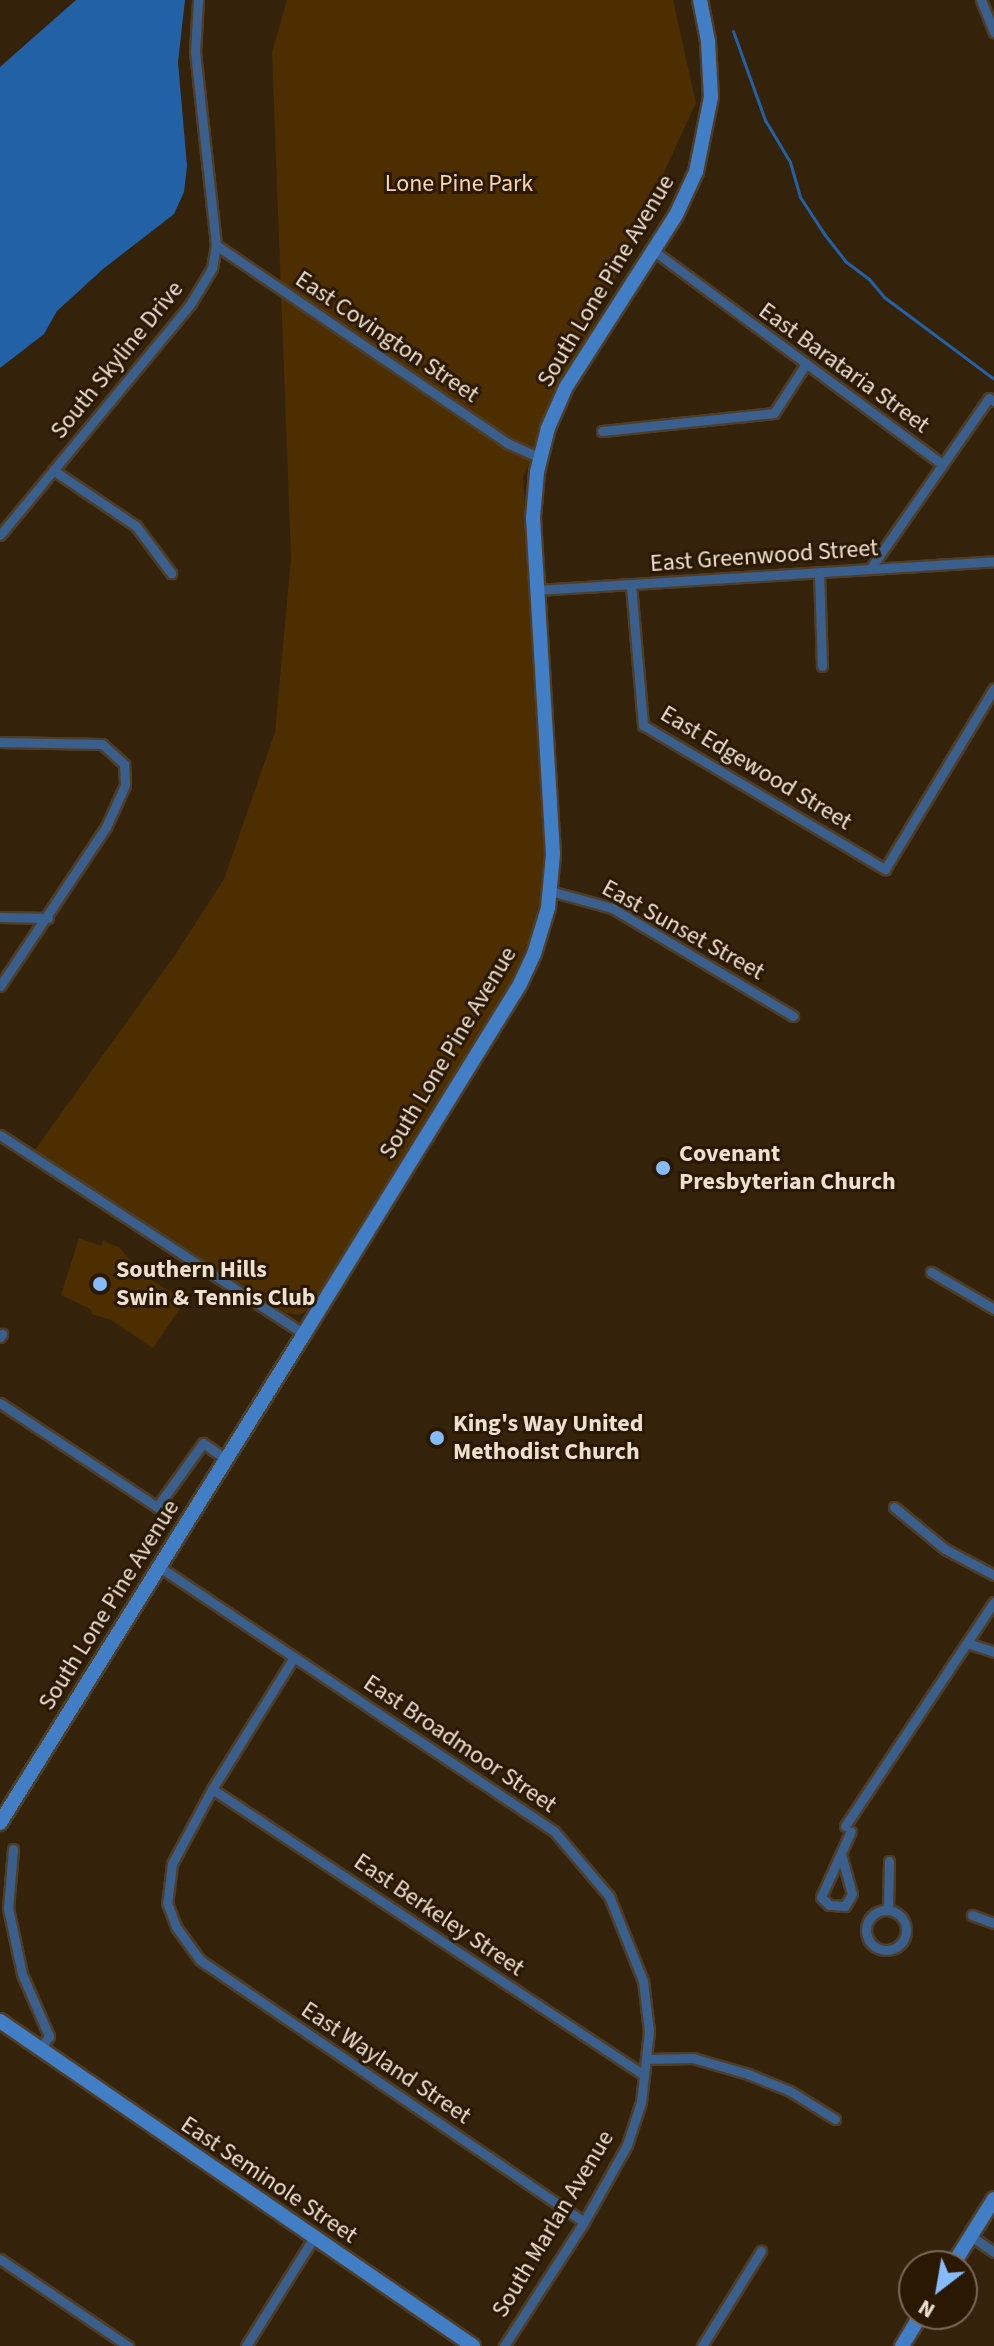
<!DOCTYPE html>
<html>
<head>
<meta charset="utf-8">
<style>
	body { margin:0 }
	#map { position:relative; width:994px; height:2346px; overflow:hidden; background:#34220b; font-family:"Source Sans 3",sans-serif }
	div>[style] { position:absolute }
	.green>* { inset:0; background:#4c2e01 }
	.water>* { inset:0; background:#2361a6 }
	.stream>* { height:3px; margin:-1.5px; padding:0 1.5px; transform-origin:1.5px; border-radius:1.5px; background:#2361a6 }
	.roads { filter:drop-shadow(2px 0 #4e3d27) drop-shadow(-2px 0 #4e3d27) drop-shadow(0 2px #4e3d27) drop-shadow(0 -2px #4e3d27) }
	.street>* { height:9px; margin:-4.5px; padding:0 4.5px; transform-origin:4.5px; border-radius:4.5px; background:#3a5f8c }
	.street>.ring { margin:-4.5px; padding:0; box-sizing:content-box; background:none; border:9px solid #3a5f8c; border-radius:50% }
	.secondary>* { height:14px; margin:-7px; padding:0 7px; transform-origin:7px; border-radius:7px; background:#417ec6 }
	.dots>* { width:22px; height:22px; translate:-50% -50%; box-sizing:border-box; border:4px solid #2a1802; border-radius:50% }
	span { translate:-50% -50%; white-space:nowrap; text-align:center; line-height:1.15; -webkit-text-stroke:6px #2a1802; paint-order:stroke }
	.park-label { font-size:24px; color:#f8d6b0 }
	.street-label { font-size:24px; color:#ede0d3 }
	.poi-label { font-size:24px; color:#ede0d3; font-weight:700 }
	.left { translate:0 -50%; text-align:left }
	.north { position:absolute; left:898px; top:2250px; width:80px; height:80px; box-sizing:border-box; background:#2a1802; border:2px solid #786856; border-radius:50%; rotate:211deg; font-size:22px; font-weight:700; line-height:32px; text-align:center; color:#ede0d3 }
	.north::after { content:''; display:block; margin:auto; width:28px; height:36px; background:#86bbfb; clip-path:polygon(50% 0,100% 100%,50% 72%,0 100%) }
</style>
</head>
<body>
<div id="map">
	<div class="green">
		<div style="clip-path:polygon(287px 0,673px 0,696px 103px,523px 477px,547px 830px,544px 883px,525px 959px,308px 1310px,299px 1315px,286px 1313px,34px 1151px,175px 955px,224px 879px,275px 732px,291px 558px,272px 52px)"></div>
		<div style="clip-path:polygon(79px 1238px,101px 1246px,103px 1241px,119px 1247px,142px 1274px,185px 1301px,153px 1348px,111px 1320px,92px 1314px,90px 1309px,61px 1295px)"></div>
	</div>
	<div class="water">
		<div style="clip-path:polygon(76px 0,185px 0,178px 62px,187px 166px,184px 192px,174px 214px,103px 269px,57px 311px,44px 334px,0 368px,0 67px)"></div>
	</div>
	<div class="stream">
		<div style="left:733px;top:31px;width:95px;rotate:70.2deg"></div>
		<div style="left:765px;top:120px;width:49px;rotate:59.2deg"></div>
		<div style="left:790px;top:162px;width:36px;rotate:74deg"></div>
		<div style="left:800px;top:197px;width:45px;rotate:56.7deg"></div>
		<div style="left:825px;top:235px;width:33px;rotate:52deg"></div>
		<div style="left:845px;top:261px;width:30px;rotate:37deg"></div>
		<div style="left:869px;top:279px;width:23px;rotate:50deg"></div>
		<div style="left:884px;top:297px;width:137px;rotate:36.7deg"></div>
	</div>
	<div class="roads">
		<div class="street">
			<div style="left:981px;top:0;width:35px;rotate:68deg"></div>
			<div style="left:216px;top:245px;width:352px;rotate:34.2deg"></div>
			<div style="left:507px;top:443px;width:35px;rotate:24deg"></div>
			<div style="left:654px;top:251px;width:358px;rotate:36.5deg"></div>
			<div style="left:602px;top:431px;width:173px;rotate:-6deg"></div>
			<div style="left:774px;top:413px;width:57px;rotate:-57.1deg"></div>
			<div style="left:53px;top:470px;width:100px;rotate:34deg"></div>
			<div style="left:136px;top:526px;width:59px;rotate:53.3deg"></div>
			<div style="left:0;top:535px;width:301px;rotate:-50.5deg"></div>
			<div style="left:191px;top:303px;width:41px;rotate:-59deg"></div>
			<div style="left:212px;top:268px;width:23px;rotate:-80deg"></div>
			<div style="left:216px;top:245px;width:194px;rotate:-96.2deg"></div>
			<div style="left:195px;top:52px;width:52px;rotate:-86.7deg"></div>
			<div style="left:870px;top:569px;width:208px;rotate:-55.2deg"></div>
			<div style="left:989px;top:398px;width:6px;rotate:31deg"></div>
			<div style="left:819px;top:572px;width:94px;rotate:88.2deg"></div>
			<div style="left:631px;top:585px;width:141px;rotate:85.1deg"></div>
			<div style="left:643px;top:725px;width:282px;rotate:30.8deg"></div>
			<div style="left:885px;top:869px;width:211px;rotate:-58.9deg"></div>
			<div style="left:537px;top:590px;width:458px;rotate:-3.6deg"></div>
			<div style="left:0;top:742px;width:102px;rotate:1.1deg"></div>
			<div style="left:102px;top:744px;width:30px;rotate:42deg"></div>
			<div style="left:124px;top:764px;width:21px;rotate:87deg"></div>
			<div style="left:125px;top:785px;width:46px;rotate:114.3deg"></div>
			<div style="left:106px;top:827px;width:191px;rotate:123.7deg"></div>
			<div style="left:550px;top:891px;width:64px;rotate:15.3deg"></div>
			<div style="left:612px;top:908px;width:211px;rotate:30.8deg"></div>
			<div style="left:0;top:917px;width:48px;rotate:1.2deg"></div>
			<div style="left:0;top:1135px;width:363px;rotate:33.2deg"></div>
			<div style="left:931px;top:1272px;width:73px;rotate:30.4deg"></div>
			<div style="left:0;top:1337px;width:4px;rotate:-56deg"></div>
			<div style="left:0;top:1403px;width:188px;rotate:33.5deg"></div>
			<div style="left:157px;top:1507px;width:79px;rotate:-54.3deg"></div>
			<div style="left:203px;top:1443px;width:28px;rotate:35deg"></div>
			<div style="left:894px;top:1507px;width:66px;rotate:39.5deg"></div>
			<div style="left:945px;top:1549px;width:55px;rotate:28deg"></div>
			<div style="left:158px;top:1566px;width:476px;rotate:33.8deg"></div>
			<div style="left:554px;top:1831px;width:85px;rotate:49.8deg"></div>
			<div style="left:609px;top:1896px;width:92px;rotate:68.2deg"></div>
			<div style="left:643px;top:1981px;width:50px;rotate:83.2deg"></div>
			<div style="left:649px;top:2031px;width:71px;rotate:96.4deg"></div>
			<div style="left:641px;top:2102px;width:45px;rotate:108deg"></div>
			<div style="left:627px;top:2145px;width:88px;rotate:119.2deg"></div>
			<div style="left:584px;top:2222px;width:148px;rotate:122.8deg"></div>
			<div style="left:967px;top:1643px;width:28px;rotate:18deg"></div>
			<div style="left:294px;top:1657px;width:155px;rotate:121.8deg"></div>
			<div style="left:212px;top:1789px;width:85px;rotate:118.1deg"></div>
			<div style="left:172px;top:1864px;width:39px;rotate:97deg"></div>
			<div style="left:167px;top:1903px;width:26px;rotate:69deg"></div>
			<div style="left:176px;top:1927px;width:41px;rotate:54deg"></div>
			<div style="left:200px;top:1960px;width:465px;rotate:34.3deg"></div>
			<div style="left:212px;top:1789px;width:518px;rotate:33.51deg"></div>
			<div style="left:845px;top:1826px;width:269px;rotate:-56.4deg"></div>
			<div style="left:13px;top:1849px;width:59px;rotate:94.8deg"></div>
			<div style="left:8px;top:1908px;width:67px;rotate:78deg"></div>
			<div style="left:22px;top:1974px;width:68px;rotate:66.5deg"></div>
			<div style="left:49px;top:2036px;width:16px;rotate:125deg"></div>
			<div style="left:841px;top:1854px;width:41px;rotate:74.6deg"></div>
			<div style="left:852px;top:1894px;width:14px;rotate:120deg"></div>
			<div style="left:845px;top:1906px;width:16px;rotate:-176deg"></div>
			<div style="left:829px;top:1905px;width:11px;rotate:-135deg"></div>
			<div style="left:821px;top:1897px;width:72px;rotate:-65.6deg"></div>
			<div style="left:888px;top:1909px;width:48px;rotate:-88.8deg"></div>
			<div class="ring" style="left:866px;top:1910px;width:31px;height:31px"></div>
			<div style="left:972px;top:1915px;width:23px;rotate:20deg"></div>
			<div style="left:646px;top:2059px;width:47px;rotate:-1.2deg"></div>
			<div style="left:693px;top:2058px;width:57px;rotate:16.2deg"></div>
			<div style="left:748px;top:2074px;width:45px;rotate:22deg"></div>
			<div style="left:790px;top:2091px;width:53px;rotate:31.9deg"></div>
			<div style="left:971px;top:2236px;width:28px;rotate:35deg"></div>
			<div style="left:0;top:2259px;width:155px;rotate:34.2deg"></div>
			<div style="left:246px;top:2346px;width:128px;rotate:-58deg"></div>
			<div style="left:702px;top:2346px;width:112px;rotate:-58.2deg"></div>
		</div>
		<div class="secondary">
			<div style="left:0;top:1823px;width:576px;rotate:-58.13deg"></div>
			<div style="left:304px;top:1334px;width:411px;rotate:-58.3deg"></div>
			<div style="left:520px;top:984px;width:33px;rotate:-65deg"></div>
			<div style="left:534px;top:954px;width:48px;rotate:-73.1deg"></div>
			<div style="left:548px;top:908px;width:54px;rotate:-84.7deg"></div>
			<div style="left:553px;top:854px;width:337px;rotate:-93.4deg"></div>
			<div style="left:533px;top:518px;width:46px;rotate:-85deg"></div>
			<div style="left:537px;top:472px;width:45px;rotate:-76deg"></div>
			<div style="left:548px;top:428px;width:45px;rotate:-66.3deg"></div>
			<div style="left:566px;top:387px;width:204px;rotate:-57.4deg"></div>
			<div style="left:676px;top:215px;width:47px;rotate:-65.1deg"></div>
			<div style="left:696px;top:172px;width:76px;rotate:-78.7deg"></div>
			<div style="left:711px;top:97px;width:56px;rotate:-93.1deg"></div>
			<div style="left:708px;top:41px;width:42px;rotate:-101deg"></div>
			<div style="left:0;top:2021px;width:574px;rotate:34.49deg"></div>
			<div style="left:952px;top:2266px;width:79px;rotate:-57.9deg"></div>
			<div style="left:902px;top:2346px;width:37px;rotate:-59deg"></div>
		</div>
	</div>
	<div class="dots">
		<div style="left:663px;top:1168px;background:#86bbfb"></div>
		<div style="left:100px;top:1284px;background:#86bbfb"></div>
		<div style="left:437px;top:1438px;background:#86bbfb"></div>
	</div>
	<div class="park-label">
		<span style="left:459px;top:184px">Lone Pine Park</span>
	</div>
	<div class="street-label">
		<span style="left:606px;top:281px;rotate:-59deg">South Lone Pine Avenue</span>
		<span style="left:387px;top:337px;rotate:34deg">East Covington Street</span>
		<span style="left:117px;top:360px;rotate:-51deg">South Skyline Drive</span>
		<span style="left:844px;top:368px;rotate:36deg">East Barataria Street</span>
		<span style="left:764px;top:556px;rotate:-4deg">East Greenwood Street</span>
		<span style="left:756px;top:768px;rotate:31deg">East Edgewood Street</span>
		<span style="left:683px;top:930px;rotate:29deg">East Sunset Street</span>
		<span style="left:448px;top:1053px;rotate:-59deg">South Lone Pine Avenue</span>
		<span style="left:109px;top:1605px;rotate:-58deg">South Lone Pine Avenue</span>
		<span style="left:460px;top:1744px;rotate:34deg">East Broadmoor Street</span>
		<span style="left:439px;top:1915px;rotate:34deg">East Berkeley Street</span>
		<span style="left:386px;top:2063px;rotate:34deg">East Wayland Street</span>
		<span style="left:269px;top:2180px;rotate:34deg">East Seminole Street</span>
		<span style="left:553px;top:2224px;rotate:-59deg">South Marlan Avenue</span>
	</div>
	<div class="poi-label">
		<span class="left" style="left:679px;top:1168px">Covenant<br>Presbyterian Church</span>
		<span class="left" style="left:116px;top:1284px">Southern Hills<br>Swin &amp; Tennis Club</span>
		<span class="left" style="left:453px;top:1438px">King's Way United<br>Methodist Church</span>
	</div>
	<div class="north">N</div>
</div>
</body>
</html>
